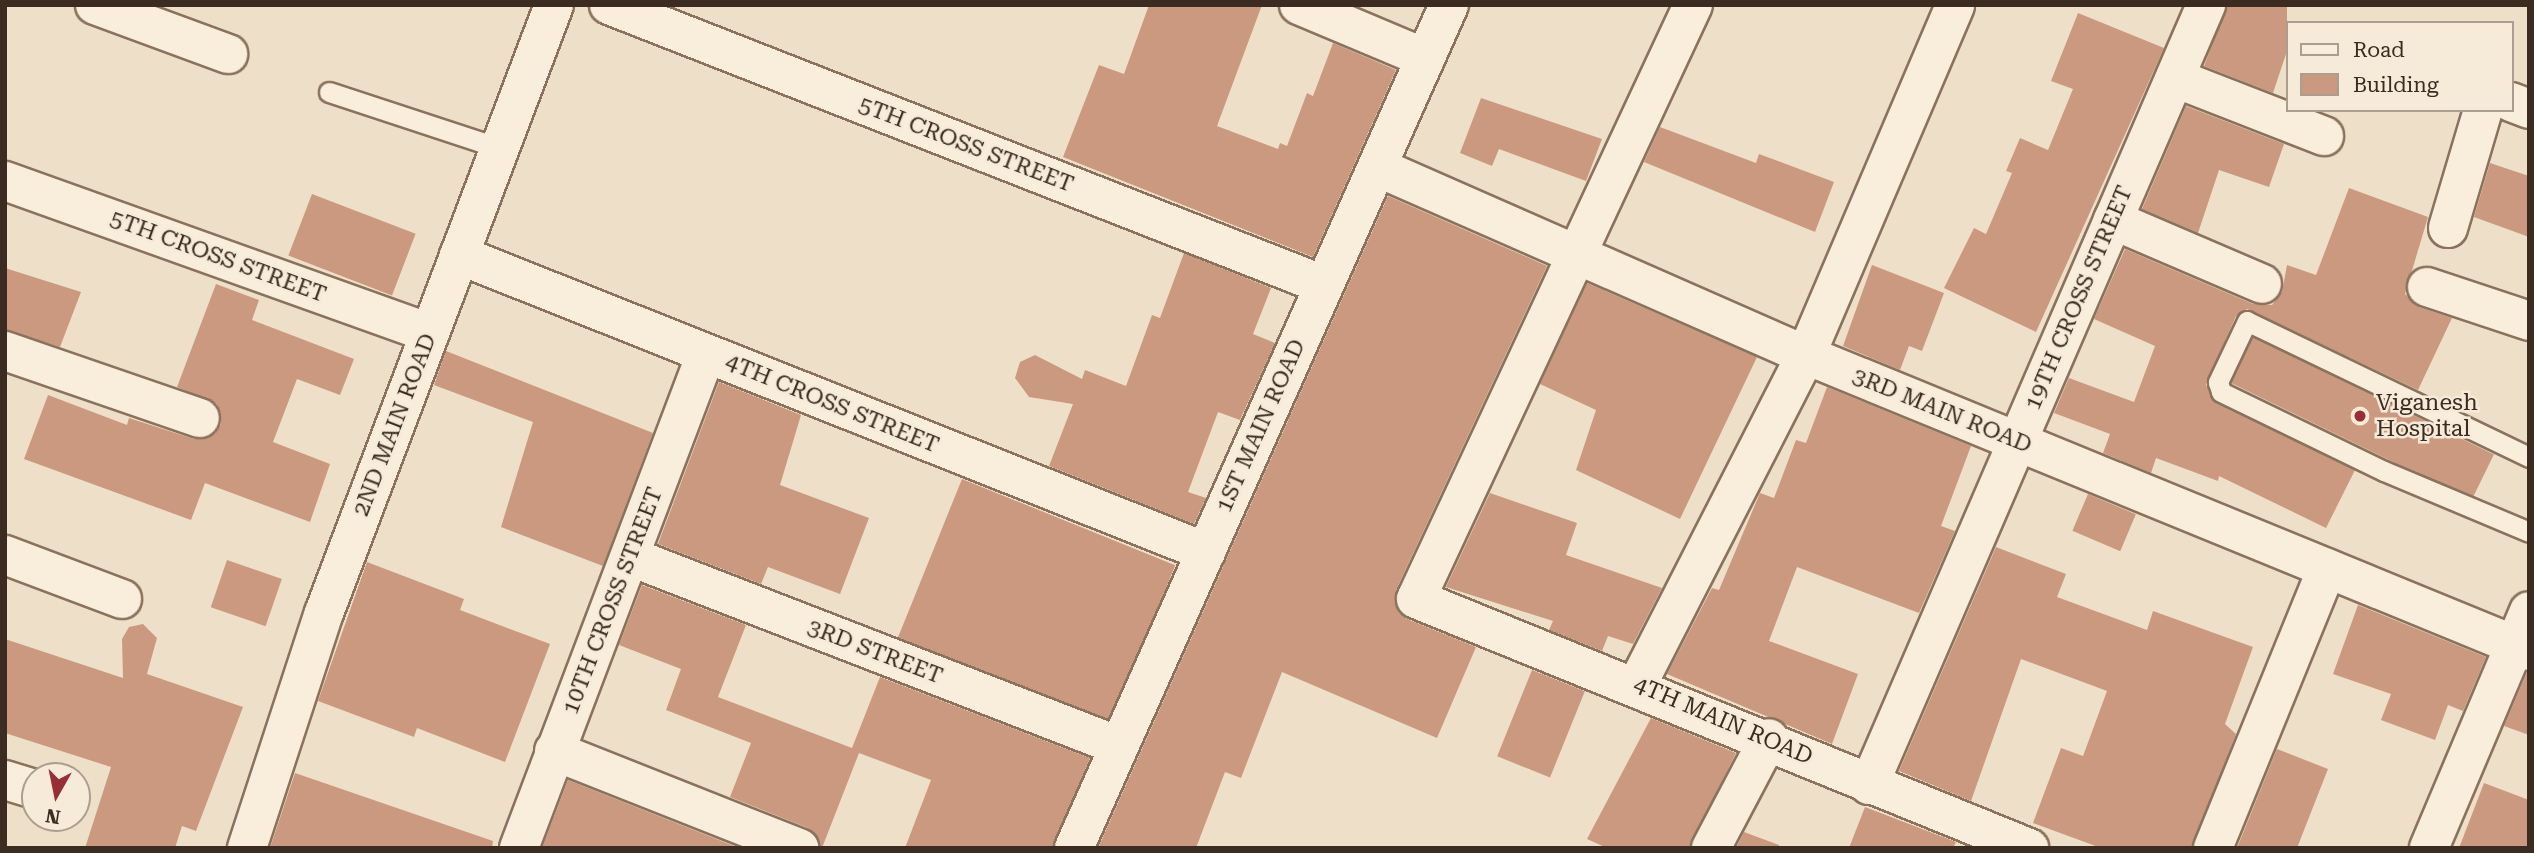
<!DOCTYPE html>
<html>
<head>
<meta charset="utf-8">
<style>
	body { margin:0 }
	#map { position:relative; width:2534px; height:853px; overflow:hidden; background:#eee0c8; font-family:"Roboto Serif",serif }
	div>[style] { position:absolute }
	.building>* { inset:0; background:#cb997f; transform-origin:0 0 }
	.roads { filter:drop-shadow(2px 0 #8a725d) drop-shadow(-2px 0 #8a725d) drop-shadow(0 2px #8a725d) drop-shadow(0 -2px #8a725d) }
	.lane>* { height:19px; margin:-9.5px; padding:0 9.5px; transform-origin:9.5px; border-radius:9.5px; background:#f9eedc }
	.street>* { height:38px; margin:-19px; padding:0 19px; transform-origin:19px; border-radius:19px; background:#f9eedc }
	.secondary>* { height:38px; margin:-19px; padding:0 19px; transform-origin:19px; border-radius:19px; background:#f9eedc }
	.dots>* { width:19px; height:19px; translate:-50% -50%; box-sizing:border-box; border:4px solid #f5ebd8; border-radius:50% }
	span { translate:-50% -50%; white-space:nowrap; text-align:center; line-height:1.15; -webkit-text-stroke:5px #f5ebd8; paint-order:stroke }
	.street-label { font-size:23px; color:#3b2b21 }
	.poi-label { font-size:23px; color:#3b2b21 }
	.left { translate:0 -50%; text-align:left }
	.frame { position:absolute; inset:0; border:7px solid #3b2b21; pointer-events:none }
	.legend { position:absolute; left:2286px; top:21px; width:228px; height:91px; box-sizing:border-box; background:#f5ebd8; border:2px solid #ab9e8f; margin:0; padding:9px 12px; list-style:none; font-size:21px; color:#3b2b21 }
	.legend li { display:flex; align-items:center; gap:14px; height:35px }
	.legend b { width:35px; border:2px solid #ab9e8f }
	.north { position:absolute; left:21px; top:762px; width:70px; height:70px; box-sizing:border-box; background:#f5ebd8; border:2px solid #ab9e8f; border-radius:50%; rotate:189deg; font-size:19px; font-weight:700; line-height:28px; text-align:center; color:#3b2b21 }
	.north::after { content:''; display:block; margin:auto; width:24px; height:32px; background:#982e36; clip-path:polygon(50% 0,100% 100%,50% 72%,0 100%) }
</style>
</head>
<body>
<div id="map">
	<div class="building">
		<div style="clip-path:polygon(1149px 5px,1262px 5px,1217px 126px,1278px 149px,1280px 143px,1287px 146px,1307px 93px,1313px 96px,1333px 43px,1396px 70px,1313px 257px,1063px 157px,1099px 65px,1124px 74px)"></div>
		<div style="clip-path:polygon(2227px 5px,2287px 5px,2287px 51px,2273px 93px,2204px 66px)"></div>
		<div style="clip-path:polygon(2078px 13px,2164px 48px,2036px 332px,1944px 288px,1974px 228px,1986px 234px,2012px 173px,2006px 171px,2020px 138px,2048px 150px,2073px 89px,2051px 81px)"></div>
		<div style="clip-path:polygon(1481px 98px,1602px 139px,1586px 181px,1499px 149px,1492px 166px,1460px 153px)"></div>
		<div style="clip-path:polygon(2186px 106px,2284px 144px,2269px 187px,2219px 170px,2198px 233px,2142px 209px)"></div>
		<div style="clip-path:polygon(1660px 127px,1756px 163px,1759px 154px,1834px 182px,1815px 232px,1644px 162px)"></div>
		<div style="clip-path:polygon(2490px 163px,2529px 176px,2529px 237px,2474px 217px)"></div>
		<div style="clip-path:polygon(2349px 188px,2428px 217px,2405px 294px,2419px 307px,2452px 318px,2418px 390px,2247px 309px,2236px 316px,2206px 385px,2216px 403px,2355px 470px,2326px 528px,2219px 476px,2218px 481px,2156px 458px,2151px 473px,2103px 453px,2110px 434px,2054px 413px,2069px 378px,2134px 402px,2155px 346px,2094px 319px,2125px 249px,2253px 304px,2272px 305px,2282px 292px,2287px 265px,2316px 275px)"></div>
		<div style="left:312px;top:194px;width:111px;height:66px;rotate:21deg"></div>
		<div style="clip-path:polygon(1388px 196px,1547px 266px,1396px 590px,1398px 612px,1407px 619px,1476px 647px,1437px 738px,1282px 672px,1241px 778px,1225px 772px,1196px 848px,1098px 848px)"></div>
		<div style="clip-path:polygon(1184px 253px,1271px 288px,1253px 334px,1275px 343px,1240px 420px,1218px 412px,1188px 492px,1206px 498px,1194px 524px,1049px 466px,1073px 404px,1029px 397px,1015px 378px,1020px 362px,1035px 355px,1082px 379px,1085px 370px,1126px 386px,1152px 315px,1160px 318px)"></div>
		<div style="clip-path:polygon(1872px 265px,1944px 293px,1922px 351px,1909px 346px,1900px 370px,1843px 346px)"></div>
		<div style="clip-path:polygon(5px 268px,81px 292px,60px 347px,5px 330px)"></div>
		<div style="clip-path:polygon(1587px 283px,1757px 357px,1680px 519px,1576px 470px,1596px 410px,1540px 384px)"></div>
		<div style="clip-path:polygon(216px 284px,259px 300px,252px 320px,354px 359px,340px 395px,297px 379px,273px 442px,330px 464px,310px 522px,205px 483px,191px 520px,24px 459px,48px 395px,127px 425px,129px 418px,194px 439px,215px 434px,221px 424px,217px 404px,177px 387px)"></div>
		<div style="left:2253px;top:337px;width:268px;height:51px;rotate:26deg"></div>
		<div style="clip-path:polygon(446px 351px,653px 433px,603px 566px,501px 527px,533px 422px,434px 385px)"></div>
		<div style="clip-path:polygon(719px 382px,801px 415px,780px 485px,869px 518px,840px 594px,768px 567px,761px 584px,658px 544px)"></div>
		<div style="clip-path:polygon(1827px 387px,1971px 446px,1941px 526px,1955px 531px,1919px 613px,1797px 567px,1769px 641px,1858px 674px,1832px 744px,1667px 674px,1712px 588px,1719px 590px,1760px 493px,1774px 498px,1796px 440px,1806px 443px)"></div>
		<div style="left:962px;top:479px;width:230px;height:171px;rotate:22deg"></div>
		<div style="clip-path:polygon(1490px 493px,1577px 523px,1566px 555px,1662px 588px,1633px 644px,1608px 636px,1602px 651px,1549px 630px,1553px 621px,1446px 587px)"></div>
		<div style="left:2088px;top:494px;width:52px;height:40px;rotate:23deg"></div>
		<div style="clip-path:polygon(1996px 547px,2066px 574px,2057px 597px,2147px 630px,2153px 611px,2253px 647px,2225px 724px,2236px 734px,2192px 848px,2101px 848px,2033px 823px,2061px 748px,2083px 756px,2107px 691px,2021px 659px,1971px 801px,1899px 771px)"></div>
		<div style="left:227px;top:560px;width:58px;height:50px;rotate:19deg"></div>
		<div style="clip-path:polygon(367px 562px,464px 599px,460px 610px,550px 644px,505px 762px,417px 728px,414px 737px,318px 701px)"></div>
		<div style="clip-path:polygon(642px 585px,746px 625px,718px 697px,852px 748px,880px 677px,1090px 758px,1053px 848px,905px 848px,931px 780px,859px 753px,822px 848px,808px 828px,730px 797px,751px 743px,666px 710px,681px 669px,619px 645px)"></div>
		<div style="clip-path:polygon(2358px 605px,2486px 657px,2463px 711px,2448px 705px,2435px 740px,2381px 720px,2391px 694px,2333px 674px)"></div>
		<div style="clip-path:polygon(143px 624px,157px 638px,147px 674px,243px 707px,196px 831px,182px 826px,175px 848px,85px 848px,111px 767px,5px 733px,5px 639px,123px 678px,122px 639px,129px 627px)"></div>
		<div style="left:1532px;top:670px;width:57px;height:93px;rotate:22deg"></div>
		<div style="clip-path:polygon(2527px 672px,2529px 672px,2529px 735px,2504px 726px)"></div>
		<div style="clip-path:polygon(1651px 718px,1736px 753px,1689px 848px,1607px 848px,1587px 839px)"></div>
		<div style="clip-path:polygon(2277px 749px,2328px 769px,2297px 848px,2237px 848px)"></div>
		<div style="clip-path:polygon(295px 773px,493px 841px,492px 848px,270px 848px)"></div>
		<div style="clip-path:polygon(568px 780px,739px 848px,542px 848px)"></div>
		<div style="clip-path:polygon(2484px 783px,2529px 800px,2529px 848px,2459px 848px)"></div>
		<div style="clip-path:polygon(1865px 807px,1956px 842px,1953px 848px,1849px 848px)"></div>
		<div style="clip-path:polygon(1744px 832px,1779px 845px,1779px 848px,1736px 848px)"></div>
	</div>
	<div class="roads">
		<div class="lane">
			<div style="left:329px;top:92px;width:179px;rotate:18.2deg"></div>
			<div style="left:2529px;top:457px;width:313px;rotate:-154.3deg"></div>
			<div style="left:2247px;top:321px;width:68px;rotate:115.4deg"></div>
			<div style="left:2218px;top:382px;width:10px;rotate:73deg"></div>
			<div style="left:2221px;top:392px;width:181px;rotate:25.9deg"></div>
			<div style="left:2384px;top:471px;width:157px;rotate:22.8deg"></div>
		</div>
		<div class="street">
			<div style="left:95px;top:5px;width:142px;rotate:20.2deg"></div>
			<div style="left:609px;top:5px;width:768px;rotate:21.39deg"></div>
			<div style="left:1299px;top:5px;width:137px;rotate:22.8deg"></div>
			<div style="left:1693px;top:5px;width:655px;rotate:115deg"></div>
			<div style="left:1416px;top:599px;width:662px;rotate:22.11deg"></div>
			<div style="left:2175px;top:78px;width:160px;rotate:21.3deg"></div>
			<div style="left:2511px;top:102px;width:19px;rotate:21deg"></div>
			<div style="left:1377px;top:167px;width:468px;rotate:23.7deg"></div>
			<div style="left:1806px;top:355px;width:781px;rotate:22.26deg"></div>
			<div style="left:5px;top:181px;width:451px;rotate:19.7deg"></div>
			<div style="left:2113px;top:220px;width:162px;rotate:23.2deg"></div>
			<div style="left:2448px;top:228px;width:123px;rotate:-73.5deg"></div>
			<div style="left:459px;top:255px;width:804px;rotate:21.68deg"></div>
			<div style="left:2427px;top:287px;width:108px;rotate:18.4deg"></div>
			<div style="left:5px;top:351px;width:206px;rotate:19deg"></div>
			<div style="left:5px;top:555px;width:125px;rotate:20.6deg"></div>
			<div style="left:631px;top:557px;width:523px;rotate:21.17deg"></div>
			<div style="left:1637px;top:685px;width:371px;rotate:-62.9deg"></div>
			<div style="left:1806px;top:355px;width:380px;rotate:-66.9deg"></div>
			<div style="left:554px;top:751px;width:264px;rotate:21.6deg"></div>
			<div style="left:5px;top:780px;width:31px;rotate:17deg"></div>
			<div style="left:1869px;top:785px;width:850px;rotate:-66.63deg"></div>
			<div style="left:519px;top:848px;width:528px;rotate:-69.27deg"></div>
			<div style="left:1711px;top:848px;width:124px;rotate:-62.2deg"></div>
			<div style="left:2213px;top:848px;width:302px;rotate:-67.8deg"></div>
		</div>
		<div class="secondary">
			<div style="left:247px;top:848px;width:247px;rotate:-71.9deg"></div>
			<div style="left:324px;top:613px;width:650px;rotate:-69.28deg"></div>
			<div style="left:1074px;top:848px;width:923px;rotate:-66.02deg"></div>
			<div style="left:2429px;top:848px;width:257px;rotate:-67.1deg"></div>
		</div>
	</div>
	<div class="dots">
		<div style="left:2360px;top:416px;background:#982e36"></div>
	</div>
	<div class="street-label">
		<span style="left:966px;top:145px;rotate:21deg">5TH CROSS STREET</span>
		<span style="left:218px;top:257px;rotate:20deg">5TH CROSS STREET</span>
		<span style="left:2079px;top:298px;rotate:-67deg">19TH CROSS STREET</span>
		<span style="left:832px;top:404px;rotate:22deg">4TH CROSS STREET</span>
		<span style="left:1942px;top:411px;rotate:22deg">3RD MAIN ROAD</span>
		<span style="left:395px;top:425px;rotate:-69deg">2ND MAIN ROAD</span>
		<span style="left:1261px;top:426px;rotate:-66deg">1ST MAIN ROAD</span>
		<span style="left:613px;top:601px;rotate:-69deg">10TH CROSS STREET</span>
		<span style="left:875px;top:652px;rotate:21deg">3RD STREET</span>
		<span style="left:1723px;top:721px;rotate:23deg">4TH MAIN ROAD</span>
	</div>
	<div class="poi-label">
		<span class="left" style="left:2376px;top:416px">Viganesh<br>Hospital</span>
	</div>
	<div class="frame"></div>
	<ul class="legend">
	<li><b style="height:9px;background:#f9eedc"></b>Road</li>
	<li><b style="height:19px;background:#cb997f"></b>Building</li>
	</ul>
	<div class="north">N</div>
</div>
</body>
</html>
